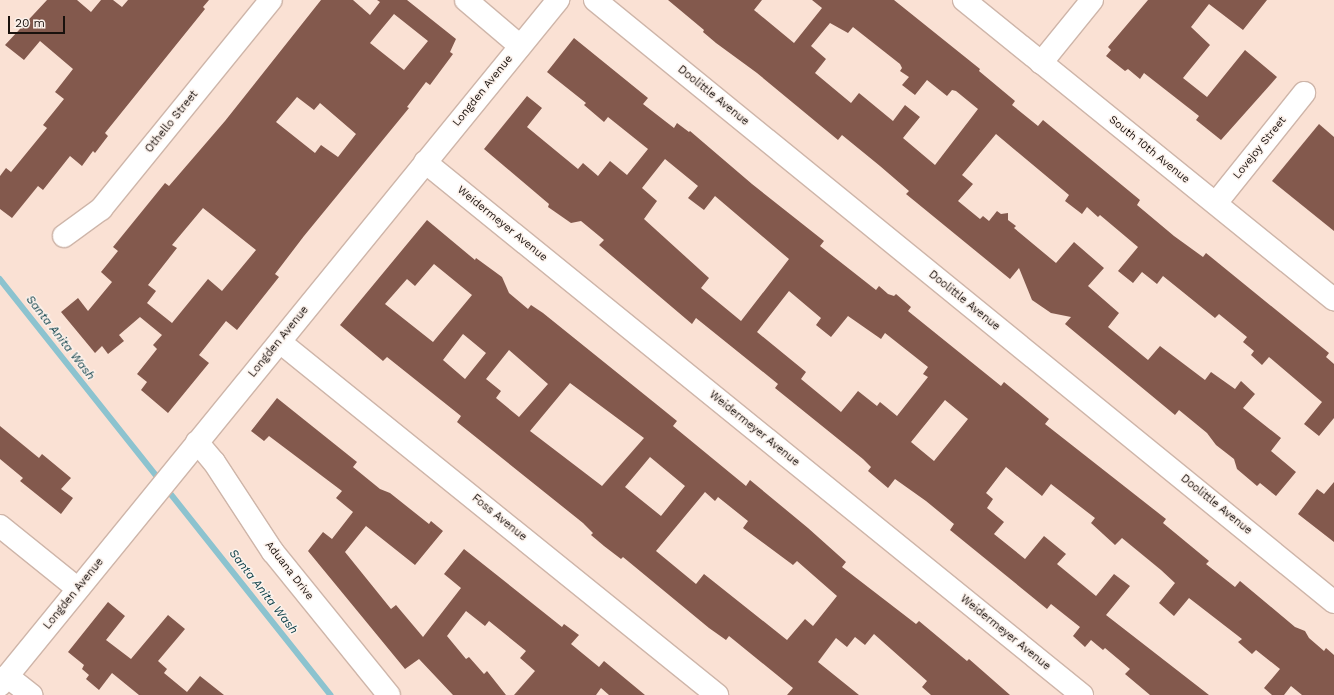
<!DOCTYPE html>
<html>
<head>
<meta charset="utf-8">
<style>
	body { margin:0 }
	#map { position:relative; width:1334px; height:695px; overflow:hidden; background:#fae1d4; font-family:"Work Sans",sans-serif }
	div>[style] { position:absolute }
	.stream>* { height:5.5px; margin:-2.75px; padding:0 2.75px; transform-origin:2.75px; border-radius:2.75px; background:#8cc3cf }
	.building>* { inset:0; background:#83594d }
	.roads { filter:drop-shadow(1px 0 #ceb5a9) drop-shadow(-1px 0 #ceb5a9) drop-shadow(0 1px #ceb5a9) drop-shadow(0 -1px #ceb5a9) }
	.street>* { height:22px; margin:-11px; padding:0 11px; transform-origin:11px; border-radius:11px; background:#fff }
	.secondary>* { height:22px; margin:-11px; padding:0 11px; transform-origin:11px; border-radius:11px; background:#fff }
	span { translate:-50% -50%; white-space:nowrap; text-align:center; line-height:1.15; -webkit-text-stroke:3px #fcf2ec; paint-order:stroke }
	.street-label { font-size:11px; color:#19110d }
	.water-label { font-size:12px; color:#093d46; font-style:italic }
	.scale { position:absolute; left:8px; top:16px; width:57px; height:18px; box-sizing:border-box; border:2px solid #19110d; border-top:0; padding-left:5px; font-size:12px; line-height:14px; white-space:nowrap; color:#19110d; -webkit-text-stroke:3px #fcf2ec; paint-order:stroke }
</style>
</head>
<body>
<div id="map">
	<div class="stream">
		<div style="left:0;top:279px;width:257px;rotate:51.5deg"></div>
		<div style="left:167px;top:489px;width:263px;rotate:51.5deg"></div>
	</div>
	<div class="building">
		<div style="clip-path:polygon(47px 0,77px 0,91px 12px,101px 0,113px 0,122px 7px,128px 0,209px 0,203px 7px,205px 9px,105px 133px,108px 136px,95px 153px,93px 151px,82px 166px,70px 156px,43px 190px,38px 186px,12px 218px,0 209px,0 176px,6px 168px,11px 172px,47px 128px,43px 125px,64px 99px,55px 92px,73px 69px,40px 41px,24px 60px,5px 45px)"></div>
		<div style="clip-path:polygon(evenodd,321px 0,353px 0,370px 15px,380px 2px,377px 0,407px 0,456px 39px,450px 52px,453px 54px,430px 85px,426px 82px,407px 107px,409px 108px,304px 236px,275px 274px,279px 277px,237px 330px,226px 321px,199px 355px,209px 363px,168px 413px,141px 390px,147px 382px,137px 374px,157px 349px,153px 345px,162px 335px,140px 317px,119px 335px,124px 341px,108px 354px,102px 346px,95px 353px,61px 312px,78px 298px,88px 311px,112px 282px,101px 272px,118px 251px,113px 247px,165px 183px,169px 186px,225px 121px,321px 0,394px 14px,428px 41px,404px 70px,370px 43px,394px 14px,321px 0,297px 97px,314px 110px,320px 103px,356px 134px,338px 157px,321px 145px,315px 153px,276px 122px,297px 97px,321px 0,203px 208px,256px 250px,222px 291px,208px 279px,172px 323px,147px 303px,156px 291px,148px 285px,177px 248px,172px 245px,203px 208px)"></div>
		<div style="clip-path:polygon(evenodd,668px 0,762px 0,754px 10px,794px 43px,822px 8px,812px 0,894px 0,980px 69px,979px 71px,1015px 101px,1012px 105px,1038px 126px,1043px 120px,1140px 200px,1137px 205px,1174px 236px,1203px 257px,1206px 253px,1329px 353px,1326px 357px,1334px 364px,1334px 418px,1319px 436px,1304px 424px,1322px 402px,1269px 357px,1262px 365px,1251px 355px,1254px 351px,1243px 342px,1247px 337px,1219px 314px,1215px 318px,1163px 276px,1157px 284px,1142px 272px,1133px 283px,1118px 271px,1138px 247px,1100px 215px,1098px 217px,1087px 207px,1082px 214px,1065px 201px,1069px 195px,996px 134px,962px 175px,973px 184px,958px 201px,980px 219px,983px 216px,989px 221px,997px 211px,1001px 214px,1008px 213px,1008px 220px,1016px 226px,1014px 228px,1056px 263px,1074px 242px,1104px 268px,1088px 286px,1119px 313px,1108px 327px,1148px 360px,1160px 346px,1205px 380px,1211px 372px,1235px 389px,1241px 381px,1255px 394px,1243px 408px,1281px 438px,1271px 451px,1296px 472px,1276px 496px,1260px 483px,1257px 486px,1237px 469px,1234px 459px,1216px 445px,1207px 433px,1179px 410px,1175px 415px,1065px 324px,1071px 317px,1051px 313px,1032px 300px,1019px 268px,1010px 279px,906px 194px,909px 191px,880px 166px,842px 135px,838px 140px,757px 73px,716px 43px,703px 32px,704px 30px,668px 0,830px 23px,848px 33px,853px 27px,900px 64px,902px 68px,900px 71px,909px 77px,902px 85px,915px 95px,927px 80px,947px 96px,952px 90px,956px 91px,978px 109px,935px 165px,903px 138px,920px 117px,905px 105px,893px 121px,859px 93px,851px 103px,815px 73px,826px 59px,811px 46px,830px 23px)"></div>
		<div style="clip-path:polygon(1148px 0,1267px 0,1243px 30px,1209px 4px,1191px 27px,1210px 45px,1183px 78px,1207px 97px,1245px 50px,1277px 77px,1221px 140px,1196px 120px,1199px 116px,1144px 73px,1140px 79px,1128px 69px,1125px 71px,1106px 56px,1111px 50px,1108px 47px)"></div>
		<div style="clip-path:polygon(evenodd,574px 38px,648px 98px,643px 104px,674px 128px,677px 123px,689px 132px,690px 131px,752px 184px,824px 241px,820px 246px,876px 290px,879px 286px,888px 294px,894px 296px,896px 294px,911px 307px,908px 311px,1001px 386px,1004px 382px,1049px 419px,1045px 424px,1166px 519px,1163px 523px,1209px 561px,1206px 564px,1235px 587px,1240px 581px,1295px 627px,1305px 631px,1309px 638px,1324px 651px,1326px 648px,1334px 655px,1334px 695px,1302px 695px,1291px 686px,1284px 695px,1272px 695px,1264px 688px,1280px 669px,1256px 650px,1252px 654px,1238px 642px,1242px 639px,1189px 598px,1174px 616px,1159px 603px,1175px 583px,1161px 570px,1122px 538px,1115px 545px,1091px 523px,1095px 518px,1051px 484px,1042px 496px,1006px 467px,986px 493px,993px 499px,987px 508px,1004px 522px,994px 534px,1025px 559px,1044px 536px,1066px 554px,1057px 564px,1096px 596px,1114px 574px,1130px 586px,1106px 615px,1209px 695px,1150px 695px,1125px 674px,1130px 669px,1105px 648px,1103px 650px,1091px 640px,1085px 647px,1073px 636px,1080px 627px,1051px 604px,1047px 609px,966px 543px,950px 530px,954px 524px,926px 501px,895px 479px,888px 488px,868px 471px,871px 467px,863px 459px,775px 388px,778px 384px,696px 318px,692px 324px,599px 245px,604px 240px,581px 221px,571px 223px,548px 207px,549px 204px,484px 149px,527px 96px,542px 108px,527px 127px,578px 169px,583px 163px,598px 176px,610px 161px,627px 175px,648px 149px,608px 117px,604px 122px,584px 105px,586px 103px,547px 72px,574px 38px,665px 159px,698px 186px,688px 198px,704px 210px,715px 196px,789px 259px,741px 321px,701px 288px,709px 278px,644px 219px,657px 201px,642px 188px,665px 159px,574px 38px,789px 291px,821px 318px,816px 325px,831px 337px,848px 316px,881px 339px,885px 333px,928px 367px,923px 374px,928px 377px,897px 416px,880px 402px,877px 406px,858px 391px,841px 412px,801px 379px,806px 372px,757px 332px,789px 291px,574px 38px,945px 400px,968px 419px,934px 461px,911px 442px,945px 400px)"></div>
		<div style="clip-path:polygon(1319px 124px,1334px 137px,1334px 231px,1272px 181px)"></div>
		<div style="clip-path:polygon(evenodd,427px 220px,475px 260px,476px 258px,502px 277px,509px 293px,528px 309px,531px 305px,543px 313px,661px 408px,677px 421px,673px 426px,746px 486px,750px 480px,808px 528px,846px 562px,842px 567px,916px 624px,919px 621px,967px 661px,969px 659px,1010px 695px,931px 695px,922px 687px,927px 681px,874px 634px,865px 645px,855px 637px,847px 647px,836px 638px,818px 662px,859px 695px,787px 695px,793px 688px,729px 636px,726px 640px,709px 628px,623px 557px,621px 559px,604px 546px,591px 535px,593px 533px,583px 523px,457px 422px,461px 416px,387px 357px,383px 361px,340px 325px,427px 220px,434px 264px,472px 295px,433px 342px,385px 304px,407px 279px,415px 286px,434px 264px,427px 220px,463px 334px,486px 353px,465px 379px,443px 360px,463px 334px,427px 220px,509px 350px,548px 384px,519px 417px,496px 398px,501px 391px,486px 379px,509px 350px,427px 220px,570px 383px,644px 438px,602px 486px,530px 431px,570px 383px,427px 220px,650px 457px,685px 486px,661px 516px,625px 487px,650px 457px,427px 220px,705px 492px,715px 501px,718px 497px,748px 521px,743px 528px,793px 565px,797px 561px,837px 596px,813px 626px,805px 619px,787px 640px,704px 574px,696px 584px,656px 551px,705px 492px)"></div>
		<div style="clip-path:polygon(277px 398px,357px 462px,353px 467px,380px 489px,390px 493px,429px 524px,431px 521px,443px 531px,415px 565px,366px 526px,345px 552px,391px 609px,396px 605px,423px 637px,461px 588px,444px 574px,464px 549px,562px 627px,564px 624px,579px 635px,571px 644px,599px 667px,604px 661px,645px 695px,609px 695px,601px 688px,596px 695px,514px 695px,535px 671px,520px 658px,526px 651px,489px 621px,485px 626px,466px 611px,447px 636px,466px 659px,469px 657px,484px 674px,487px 671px,506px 695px,453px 695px,419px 659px,405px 669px,308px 551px,323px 532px,332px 539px,353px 512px,336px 498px,342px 491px,269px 436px,264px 441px,251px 431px)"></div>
		<div style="clip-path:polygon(0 426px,39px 458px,42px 454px,71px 478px,61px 489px,73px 498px,61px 514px,20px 481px,23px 478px,0 459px)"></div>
		<div style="clip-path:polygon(1334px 482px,1334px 542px,1298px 514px,1317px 489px,1324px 494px)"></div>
		<div style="clip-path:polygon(108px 602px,125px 616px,106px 640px,131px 659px,168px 615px,185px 629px,158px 661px,167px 669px,164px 673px,187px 692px,200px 676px,224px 695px,139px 695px,112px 673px,99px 690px,86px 679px,89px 675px,82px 669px,84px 665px,68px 652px)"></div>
	</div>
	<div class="roads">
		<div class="street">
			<div style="left:466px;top:0;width:71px;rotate:40.4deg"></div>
			<div style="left:595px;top:0;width:953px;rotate:39.17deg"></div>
			<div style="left:1041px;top:63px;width:81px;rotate:-51deg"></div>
			<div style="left:425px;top:162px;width:846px;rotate:39.05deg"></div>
			<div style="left:1216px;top:203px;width:141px;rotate:-51.3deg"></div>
			<div style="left:64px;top:236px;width:46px;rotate:-36.1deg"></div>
			<div style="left:101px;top:209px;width:269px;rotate:-50.9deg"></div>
			<div style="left:280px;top:342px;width:562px;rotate:38.93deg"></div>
			<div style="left:197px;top:442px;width:26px;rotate:50deg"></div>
			<div style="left:214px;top:462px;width:108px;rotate:56.8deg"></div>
			<div style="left:273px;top:552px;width:184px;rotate:51deg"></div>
			<div style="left:0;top:526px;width:100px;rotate:38.9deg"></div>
			<div style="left:7px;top:676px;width:31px;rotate:38deg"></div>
		</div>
		<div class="secondary">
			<div style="left:964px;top:0;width:476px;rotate:39deg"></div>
			<div style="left:0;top:685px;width:884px;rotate:-50.83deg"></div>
		</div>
	</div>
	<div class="street-label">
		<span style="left:483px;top:91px;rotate:-51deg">Longden Avenue</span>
		<span style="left:713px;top:96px;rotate:39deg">Doolittle Avenue</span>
		<span style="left:172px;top:122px;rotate:-51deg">Othello Street</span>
		<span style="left:1260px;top:148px;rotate:-51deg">Lovejoy Street</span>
		<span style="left:1149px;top:150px;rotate:39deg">South 10th Avenue</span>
		<span style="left:502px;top:224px;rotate:39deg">Weidermeyer Avenue</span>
		<span style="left:964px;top:301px;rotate:39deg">Doolittle Avenue</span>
		<span style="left:279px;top:342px;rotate:-51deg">Longden Avenue</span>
		<span style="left:754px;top:429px;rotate:39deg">Weidermeyer Avenue</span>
		<span style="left:1216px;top:505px;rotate:39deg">Doolittle Avenue</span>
		<span style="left:499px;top:518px;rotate:39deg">Foss Avenue</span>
		<span style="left:289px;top:571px;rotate:52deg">Aduana Drive</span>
		<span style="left:74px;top:594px;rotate:-51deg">Longden Avenue</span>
		<span style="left:1005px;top:633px;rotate:39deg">Weidermeyer Avenue</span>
	</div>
	<div class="water-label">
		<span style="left:60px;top:338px;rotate:52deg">Santa Anita Wash</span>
		<span style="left:263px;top:592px;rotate:52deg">Santa Anita Wash</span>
	</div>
	<div class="scale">20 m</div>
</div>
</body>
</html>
